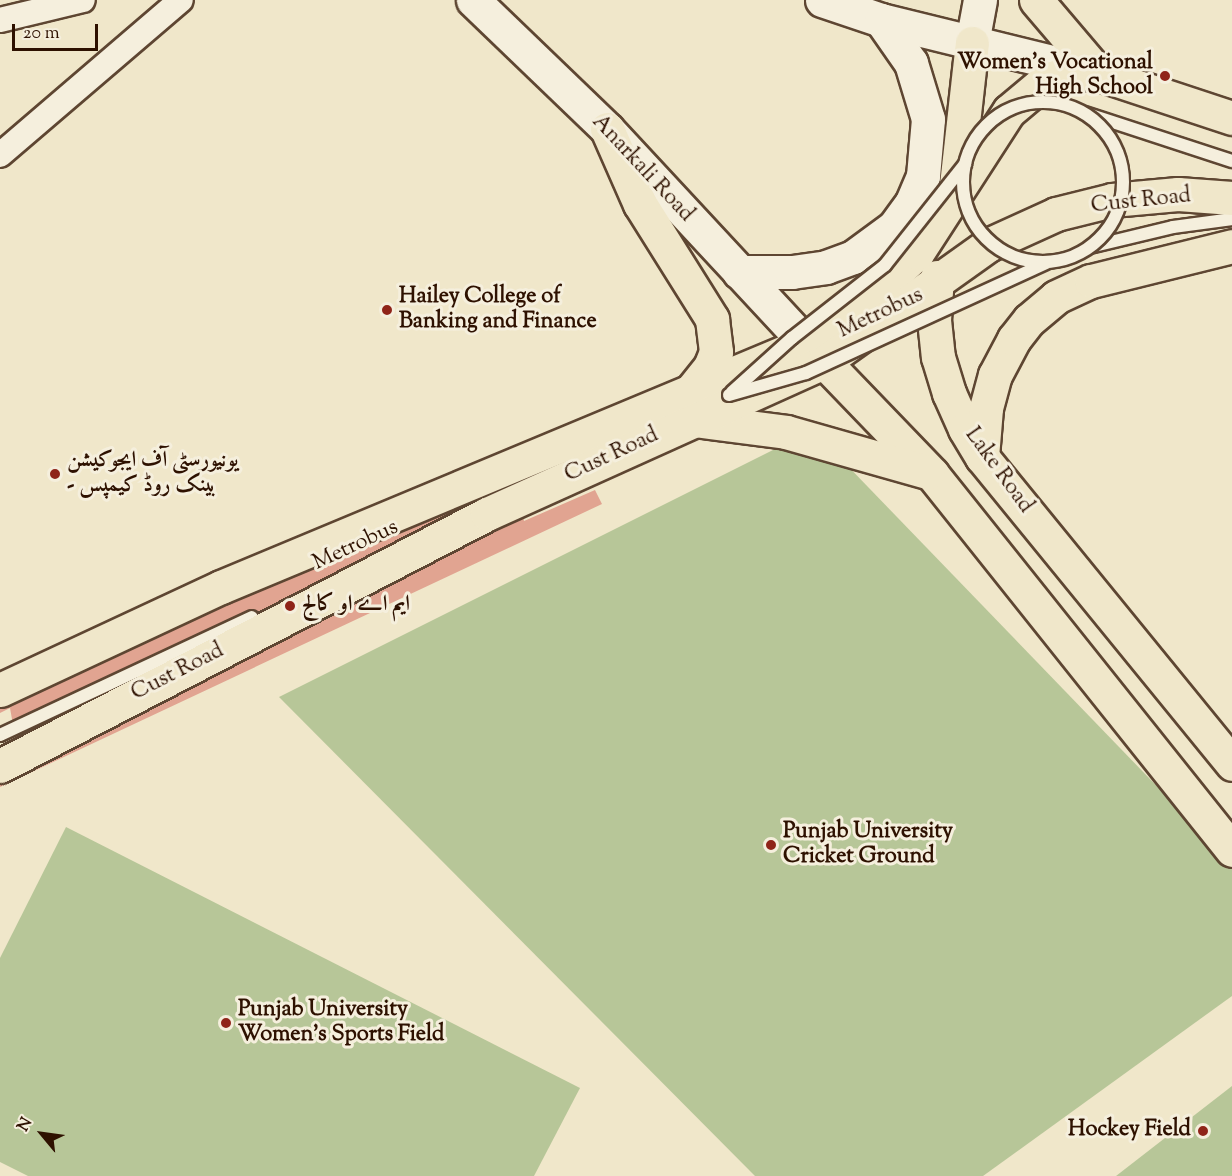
<!DOCTYPE html>
<html>
<head>
<meta charset="utf-8">
<style>
	body { margin:0 }
	#map { position:relative; width:1232px; height:1176px; overflow:hidden; background:#f0e7ca; font-family:"Sorts Mill Goudy",Amiri,serif }
	div>[style] { position:absolute }
	.green>* { inset:0; background:#b7c698 }
	.building>* { inset:0; background:#e1a491 }
	.roads { filter:drop-shadow(2px 0 #5e4632) drop-shadow(-2px 0 #5e4632) drop-shadow(0 2px #5e4632) drop-shadow(0 -2px #5e4632) }
	.lane>* { height:12px; margin:-6px; padding:0 6px; transform-origin:6px; border-radius:6px; background:#f5efdd }
	.street>* { height:24px; margin:-12px; padding:0 12px; transform-origin:12px; border-radius:12px; background:#f5efdd }
	.secondary>* { height:33px; margin:-16.5px; padding:0 16.5px; transform-origin:16.5px; border-radius:16.5px; background:#f5efdd }
	.primary>* { height:33px; margin:-16.5px; padding:0 16.5px; transform-origin:16.5px; border-radius:16.5px; background:#f0e7ca }
	.bridges { filter:drop-shadow(2px 0 #5e4632) drop-shadow(-2px 0 #5e4632) drop-shadow(0 2px #5e4632) drop-shadow(0 -2px #5e4632) }
	.lane-bridge>* { height:12px; margin:-6px; padding:0 6px; transform-origin:6px; border-radius:6px; background:#f5efdd }
	.lane-bridge>.ring { margin:-6px; padding:0; box-sizing:content-box; background:none; border:12px solid #f5efdd; border-radius:50% }
	.dots>* { width:16px; height:16px; translate:-50% -50%; box-sizing:border-box; border:3px solid #f5efdd; border-radius:50% }
	span { translate:-50% -50%; white-space:nowrap; text-align:center; line-height:1.15; -webkit-text-stroke:6px #f5efdd; paint-order:stroke }
	.poi-label { font-size:22px; color:#2e1100; font-weight:700 }
	.right { translate:-100% -50%; text-align:right }
	.left { translate:0 -50%; text-align:left }
	.street-label { font-size:22px; color:#2e1100 }
	.north { position:absolute; left:12px; top:1104px; width:60px; height:60px; -webkit-text-stroke:4px #f5efdd; paint-order:stroke; rotate:299deg; font-size:16px; font-weight:700; line-height:24px; text-align:center; color:#2e1100 }
	.north::after { content:''; display:block; margin:auto; width:21px; height:27px; background:#2e1100; clip-path:polygon(50% 0,100% 100%,50% 72%,0 100%) }
	.scale { position:absolute; left:12px; top:24px; width:86px; height:27px; box-sizing:border-box; border:3px solid #2e1100; border-top:0; padding-left:8px; font-size:18px; line-height:21px; white-space:nowrap; color:#2e1100; -webkit-text-stroke:4px #f5efdd; paint-order:stroke }
</style>
</head>
<body>
<div id="map">
	<div class="green">
		<div style="clip-path:polygon(813px 430px,1232px 864px,1232px 996px,983px 1176px,755px 1176px,279px 697px)"></div>
		<div style="clip-path:polygon(66px 827px,580px 1088px,534px 1176px,28px 1176px,0 1162px,0 958px)"></div>
		<div style="clip-path:polygon(1232px 1086px,1232px 1176px,1116px 1176px)"></div>
	</div>
	<div class="building">
		<div style="clip-path:polygon(504px 478px,518px 495px,524px 521px,595px 490px,602px 504px,0 787px,0 771px,30px 756px,15px 736px,10px 708px,0 713px,0 697px)"></div>
	</div>
	<div class="roads">
		<div class="lane">
			<div style="left:1085px;top:113px;width:155px;rotate:18.1deg"></div>
			<div style="left:1090px;top:247px;width:85px;rotate:-13.5deg"></div>
			<div style="left:1173px;top:227px;width:60px;rotate:-7.7deg"></div>
			<div style="left:0;top:735px;width:278px;rotate:-25.1deg"></div>
		</div>
		<div class="street">
			<div style="left:0;top:20px;width:85px;rotate:-13.5deg"></div>
			<div style="left:0;top:155px;width:238px;rotate:-40.6deg"></div>
		</div>
		<div class="secondary">
			<div style="left:473px;top:0;width:186px;rotate:43.9deg"></div>
			<div style="left:607px;top:129px;width:292px;rotate:47.1deg"></div>
			<div style="left:822px;top:0;width:62px;rotate:18.7deg"></div>
			<div style="left:881px;top:20px;width:217px;rotate:13.8deg"></div>
			<div style="left:972px;top:43px;width:44px;rotate:-79.5deg"></div>
			<div style="left:739px;top:272px;width:53px"></div>
			<div style="left:792px;top:272px;width:34px;rotate:-8deg"></div>
			<div style="left:826px;top:267px;width:29px;rotate:-20deg"></div>
			<div style="left:853px;top:257px;width:51px;rotate:-36.2deg"></div>
			<div style="left:894px;top:227px;width:31px;rotate:-54deg"></div>
			<div style="left:912px;top:202px;width:28px;rotate:-67deg"></div>
			<div style="left:923px;top:176px;width:57px;rotate:-85deg"></div>
			<div style="left:928px;top:119px;width:59px;rotate:-106.9deg"></div>
			<div style="left:911px;top:63px;width:52px;rotate:-124.9deg"></div>
		</div>
		<div class="primary">
			<div style="left:1036px;top:0;width:97px;rotate:49.6deg"></div>
			<div style="left:607px;top:129px;width:82px;rotate:66.3deg"></div>
			<div style="left:640px;top:204px;width:136px;rotate:57.9deg"></div>
			<div style="left:712px;top:319px;width:33px;rotate:83deg"></div>
			<div style="left:716px;top:352px;width:16px;rotate:112deg"></div>
			<div style="left:710px;top:367px;width:28px;rotate:129deg"></div>
			<div style="left:956px;top:185px;width:143px;rotate:-83.6deg"></div>
			<div style="left:937px;top:277px;width:43px;rotate:94deg"></div>
			<div style="left:934px;top:320px;width:37px;rotate:84deg"></div>
			<div style="left:938px;top:357px;width:38px;rotate:73deg"></div>
			<div style="left:949px;top:393px;width:39px;rotate:66deg"></div>
			<div style="left:965px;top:429px;width:33px;rotate:59deg"></div>
			<div style="left:982px;top:457px;width:396px;rotate:50.8deg"></div>
			<div style="left:809px;top:346px;width:178px;rotate:46.1deg"></div>
			<div style="left:932px;top:474px;width:481px;rotate:51.4deg"></div>
			<div style="left:694px;top:420px;width:93px;rotate:7.4deg"></div>
			<div style="left:786px;top:432px;width:147px;rotate:15.8deg"></div>
			<div style="left:982px;top:457px;width:49px;rotate:-85.3deg"></div>
			<div style="left:986px;top:408px;width:34px;rotate:-75deg"></div>
			<div style="left:995px;top:375px;width:41px;rotate:-62.2deg"></div>
			<div style="left:1014px;top:339px;width:24px;rotate:-52deg"></div>
			<div style="left:1029px;top:320px;width:35px;rotate:-40deg"></div>
			<div style="left:1056px;top:297px;width:38px;rotate:-25deg"></div>
			<div style="left:1091px;top:281px;width:145px;rotate:-13.9deg"></div>
			<div style="left:0;top:690px;width:244px;rotate:-25deg"></div>
			<div style="left:221px;top:587px;width:634px;rotate:-22.64deg"></div>
			<div style="left:806px;top:343px;width:51px;rotate:-33.1deg"></div>
			<div style="left:849px;top:315px;width:92px;rotate:-42.4deg"></div>
			<div style="left:917px;top:253px;width:169px;rotate:-57.1deg"></div>
			<div style="left:1009px;top:111px;width:48px;rotate:-40deg"></div>
			<div style="left:1046px;top:80px;width:22px;rotate:-18deg"></div>
			<div style="left:1067px;top:73px;width:32px;rotate:2deg"></div>
			<div style="left:1099px;top:74px;width:140px;rotate:18.3deg"></div>
			<div style="left:0;top:766px;width:548px;rotate:-27.36deg"></div>
			<div style="left:487px;top:514px;width:370px;rotate:-24.3deg"></div>
			<div style="left:824px;top:362px;width:201px;rotate:-35.5deg"></div>
			<div style="left:988px;top:245px;width:75px;rotate:-24.5deg"></div>
			<div style="left:1056px;top:214px;width:58px;rotate:-14deg"></div>
			<div style="left:1112px;top:200px;width:66px;rotate:-5.2deg"></div>
			<div style="left:1178px;top:194px;width:54px;rotate:4.2deg"></div>
		</div>
	</div>
	<div class="bridges">
		<div class="lane-bridge">
			<div class="ring" style="left:963px;top:102px;width:148px;height:148px"></div>
			<div style="left:732px;top:392px;width:81px;rotate:-42deg"></div>
			<div style="left:792px;top:338px;width:118px;rotate:-38.1deg"></div>
			<div style="left:885px;top:265px;width:129px;rotate:-51.6deg"></div>
			<div style="left:729px;top:395px;width:80px;rotate:-15.9deg"></div>
			<div style="left:806px;top:373px;width:264px;rotate:-24.6deg"></div>
		</div>
	</div>
	<div class="dots">
		<div style="left:1165px;top:76px;background:#8f2418"></div>
		<div style="left:387px;top:310px;background:#8f2418"></div>
		<div style="left:55px;top:474px;background:#8f2418"></div>
		<div style="left:290px;top:606px;background:#8f2418"></div>
		<div style="left:771px;top:845px;background:#8f2418"></div>
		<div style="left:226px;top:1023px;background:#8f2418"></div>
		<div style="left:1203px;top:1131px;background:#8f2418"></div>
	</div>
	<div class="poi-label">
		<span class="right" style="left:1153px;top:76px">Women's Vocational<br>High School</span>
		<span class="left" style="left:399px;top:310px">Hailey College of<br>Banking and Finance</span>
		<span class="left" style="left:67px;top:474px">یونیورسٹی آف ایجوکیشن<br>- بینک روڈ کیمپس</span>
		<span class="left" style="left:302px;top:606px">ایم اے او کالج</span>
		<span class="left" style="left:783px;top:845px">Punjab University<br>Cricket Ground</span>
		<span class="left" style="left:238px;top:1023px">Punjab University<br>Women's Sports Field</span>
		<span class="right" style="left:1191px;top:1131px">Hockey Field</span>
	</div>
	<div class="street-label">
		<span style="left:642px;top:169px;rotate:47deg">Anarkali Road</span>
		<span style="left:1141px;top:202px;rotate:-6deg">Cust Road</span>
		<span style="left:881px;top:314px;rotate:-25deg">Metrobus</span>
		<span style="left:612px;top:456px;rotate:-25deg">Cust Road</span>
		<span style="left:998px;top:471px;rotate:54deg">Lake Road</span>
		<span style="left:356px;top:546px;rotate:-25deg">Metrobus</span>
		<span style="left:178px;top:673px;rotate:-27deg">Cust Road</span>
	</div>
	<div class="north">N</div>
	<div class="scale">20 m</div>
</div>
</body>
</html>
